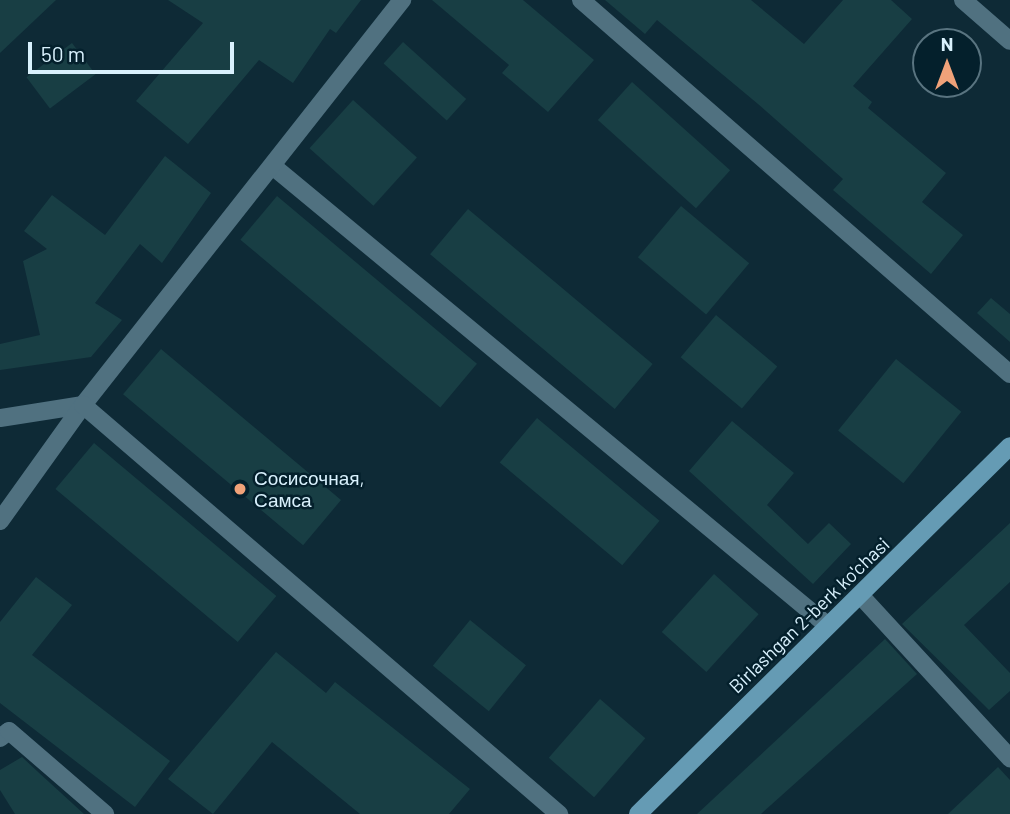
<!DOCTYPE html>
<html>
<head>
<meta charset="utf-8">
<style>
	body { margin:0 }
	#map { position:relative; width:1010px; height:814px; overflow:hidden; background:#0e2a36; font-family:Barlow,sans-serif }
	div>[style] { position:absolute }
	.building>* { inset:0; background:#183e44; transform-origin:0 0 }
	.street>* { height:18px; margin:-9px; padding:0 9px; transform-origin:9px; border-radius:9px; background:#507180 }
	.secondary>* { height:18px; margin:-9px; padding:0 9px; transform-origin:9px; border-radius:9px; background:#659bb4 }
	.dots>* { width:19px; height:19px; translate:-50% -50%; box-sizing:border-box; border:4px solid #04202c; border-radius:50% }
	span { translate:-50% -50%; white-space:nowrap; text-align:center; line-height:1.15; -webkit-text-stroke:5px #04202c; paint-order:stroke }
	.poi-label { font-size:19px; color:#d9f1fd }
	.left { translate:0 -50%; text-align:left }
	.street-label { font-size:19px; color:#d9f1fd }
	.north { position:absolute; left:912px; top:28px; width:70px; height:70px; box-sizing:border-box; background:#04202c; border:2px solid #597480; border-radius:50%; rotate:0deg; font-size:19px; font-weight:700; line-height:28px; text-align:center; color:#d9f1fd }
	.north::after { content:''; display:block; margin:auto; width:24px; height:32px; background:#f0a279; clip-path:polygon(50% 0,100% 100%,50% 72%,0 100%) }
	.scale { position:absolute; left:28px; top:42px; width:206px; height:32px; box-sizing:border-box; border:4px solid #d9f1fd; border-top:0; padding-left:9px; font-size:21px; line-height:24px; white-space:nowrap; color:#d9f1fd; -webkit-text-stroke:5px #04202c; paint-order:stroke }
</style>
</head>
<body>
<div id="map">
	<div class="building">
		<div style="clip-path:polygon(0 0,56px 0,0 53px)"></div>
		<div style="clip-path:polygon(168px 0,361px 0,336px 33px,330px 29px,293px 83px,259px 60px,188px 144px,136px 101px,203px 23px)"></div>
		<div style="clip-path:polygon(432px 0,523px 0,594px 60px,548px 112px,502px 73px,509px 65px)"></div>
		<div style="clip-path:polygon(605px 0,751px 0,804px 44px,843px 0,891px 0,912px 19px,853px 86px,872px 102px,868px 108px,946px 173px,922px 202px,963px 235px,931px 274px,833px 190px,843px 179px,758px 104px,657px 20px,645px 34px)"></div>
		<div style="left:403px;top:42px;width:85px;height:29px;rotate:42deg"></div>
		<div style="left:72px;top:43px;width:39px;height:57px;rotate:53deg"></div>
		<div style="left:632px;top:82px;width:132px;height:51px;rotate:42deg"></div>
		<div style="left:353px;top:100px;width:86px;height:65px;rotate:42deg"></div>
		<div style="clip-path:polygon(165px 156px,211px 193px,162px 263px,140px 244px,95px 303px,122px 320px,91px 357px,0 370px,0 344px,40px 335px,23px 261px,47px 249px,24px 231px,52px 195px,105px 235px)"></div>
		<div style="left:277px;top:196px;width:261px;height:57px;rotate:40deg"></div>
		<div style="left:681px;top:206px;width:89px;height:67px;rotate:40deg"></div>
		<div style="left:468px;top:209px;width:241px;height:59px;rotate:40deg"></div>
		<div style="clip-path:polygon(991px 298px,1010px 314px,1010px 342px,977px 313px)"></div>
		<div style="left:716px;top:315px;width:80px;height:55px;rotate:40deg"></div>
		<div style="left:161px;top:349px;width:235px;height:59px;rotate:40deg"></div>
		<div style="left:896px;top:359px;width:84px;height:92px;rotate:39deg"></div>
		<div style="left:537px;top:418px;width:160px;height:58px;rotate:40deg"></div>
		<div style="clip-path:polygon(732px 421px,794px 473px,767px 505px,808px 544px,829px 523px,851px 544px,813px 584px,689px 471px)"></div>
		<div style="left:94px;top:443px;width:238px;height:60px;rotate:40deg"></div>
		<div style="clip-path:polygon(1010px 523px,1010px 582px,964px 625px,1010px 673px,1010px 691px,989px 710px,902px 624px)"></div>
		<div style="left:714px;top:574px;width:60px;height:78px;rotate:42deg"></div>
		<div style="clip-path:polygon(36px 577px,72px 605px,32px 655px,170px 761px,135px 807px,0 703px,0 622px)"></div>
		<div style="left:470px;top:620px;width:72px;height:59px;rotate:39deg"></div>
		<div style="clip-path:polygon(885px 639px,917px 674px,761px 814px,697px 814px)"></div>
		<div style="clip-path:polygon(276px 652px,326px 693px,335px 682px,470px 789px,449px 814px,360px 814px,272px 742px,213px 814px,168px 779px)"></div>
		<div style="left:600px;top:699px;width:60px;height:78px;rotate:41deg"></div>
		<div style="clip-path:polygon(22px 757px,37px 771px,84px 814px,15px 814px,0 790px,0 770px)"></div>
		<div style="clip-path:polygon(998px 767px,1010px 780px,1010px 814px,948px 814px)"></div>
	</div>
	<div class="street">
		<div style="left:581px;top:0;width:569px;rotate:41.08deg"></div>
		<div style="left:963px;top:0;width:62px;rotate:41.1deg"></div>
		<div style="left:275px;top:168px;width:717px;rotate:39.62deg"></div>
		<div style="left:0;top:418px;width:84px;rotate:-8.9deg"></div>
		<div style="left:83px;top:405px;width:516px;rotate:-51.77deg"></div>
		<div style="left:0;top:521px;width:143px;rotate:-54.4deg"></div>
		<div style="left:83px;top:405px;width:628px;rotate:40.67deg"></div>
		<div style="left:860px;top:595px;width:222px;rotate:47.4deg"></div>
		<div style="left:0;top:738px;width:11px;rotate:-38deg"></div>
		<div style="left:9px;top:731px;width:127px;rotate:40.8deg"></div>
	</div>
	<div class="secondary">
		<div style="left:638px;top:814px;width:523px;rotate:-44.69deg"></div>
	</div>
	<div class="dots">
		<div style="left:240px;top:489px;background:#f0a279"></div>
	</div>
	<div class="poi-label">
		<span class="left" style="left:254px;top:489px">Сосисочная,<br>Самса</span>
	</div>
	<div class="street-label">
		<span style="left:809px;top:615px;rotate:-44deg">Birlashgan 2-berk ko'chasi</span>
	</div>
	<div class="north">N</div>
	<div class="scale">50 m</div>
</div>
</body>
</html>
